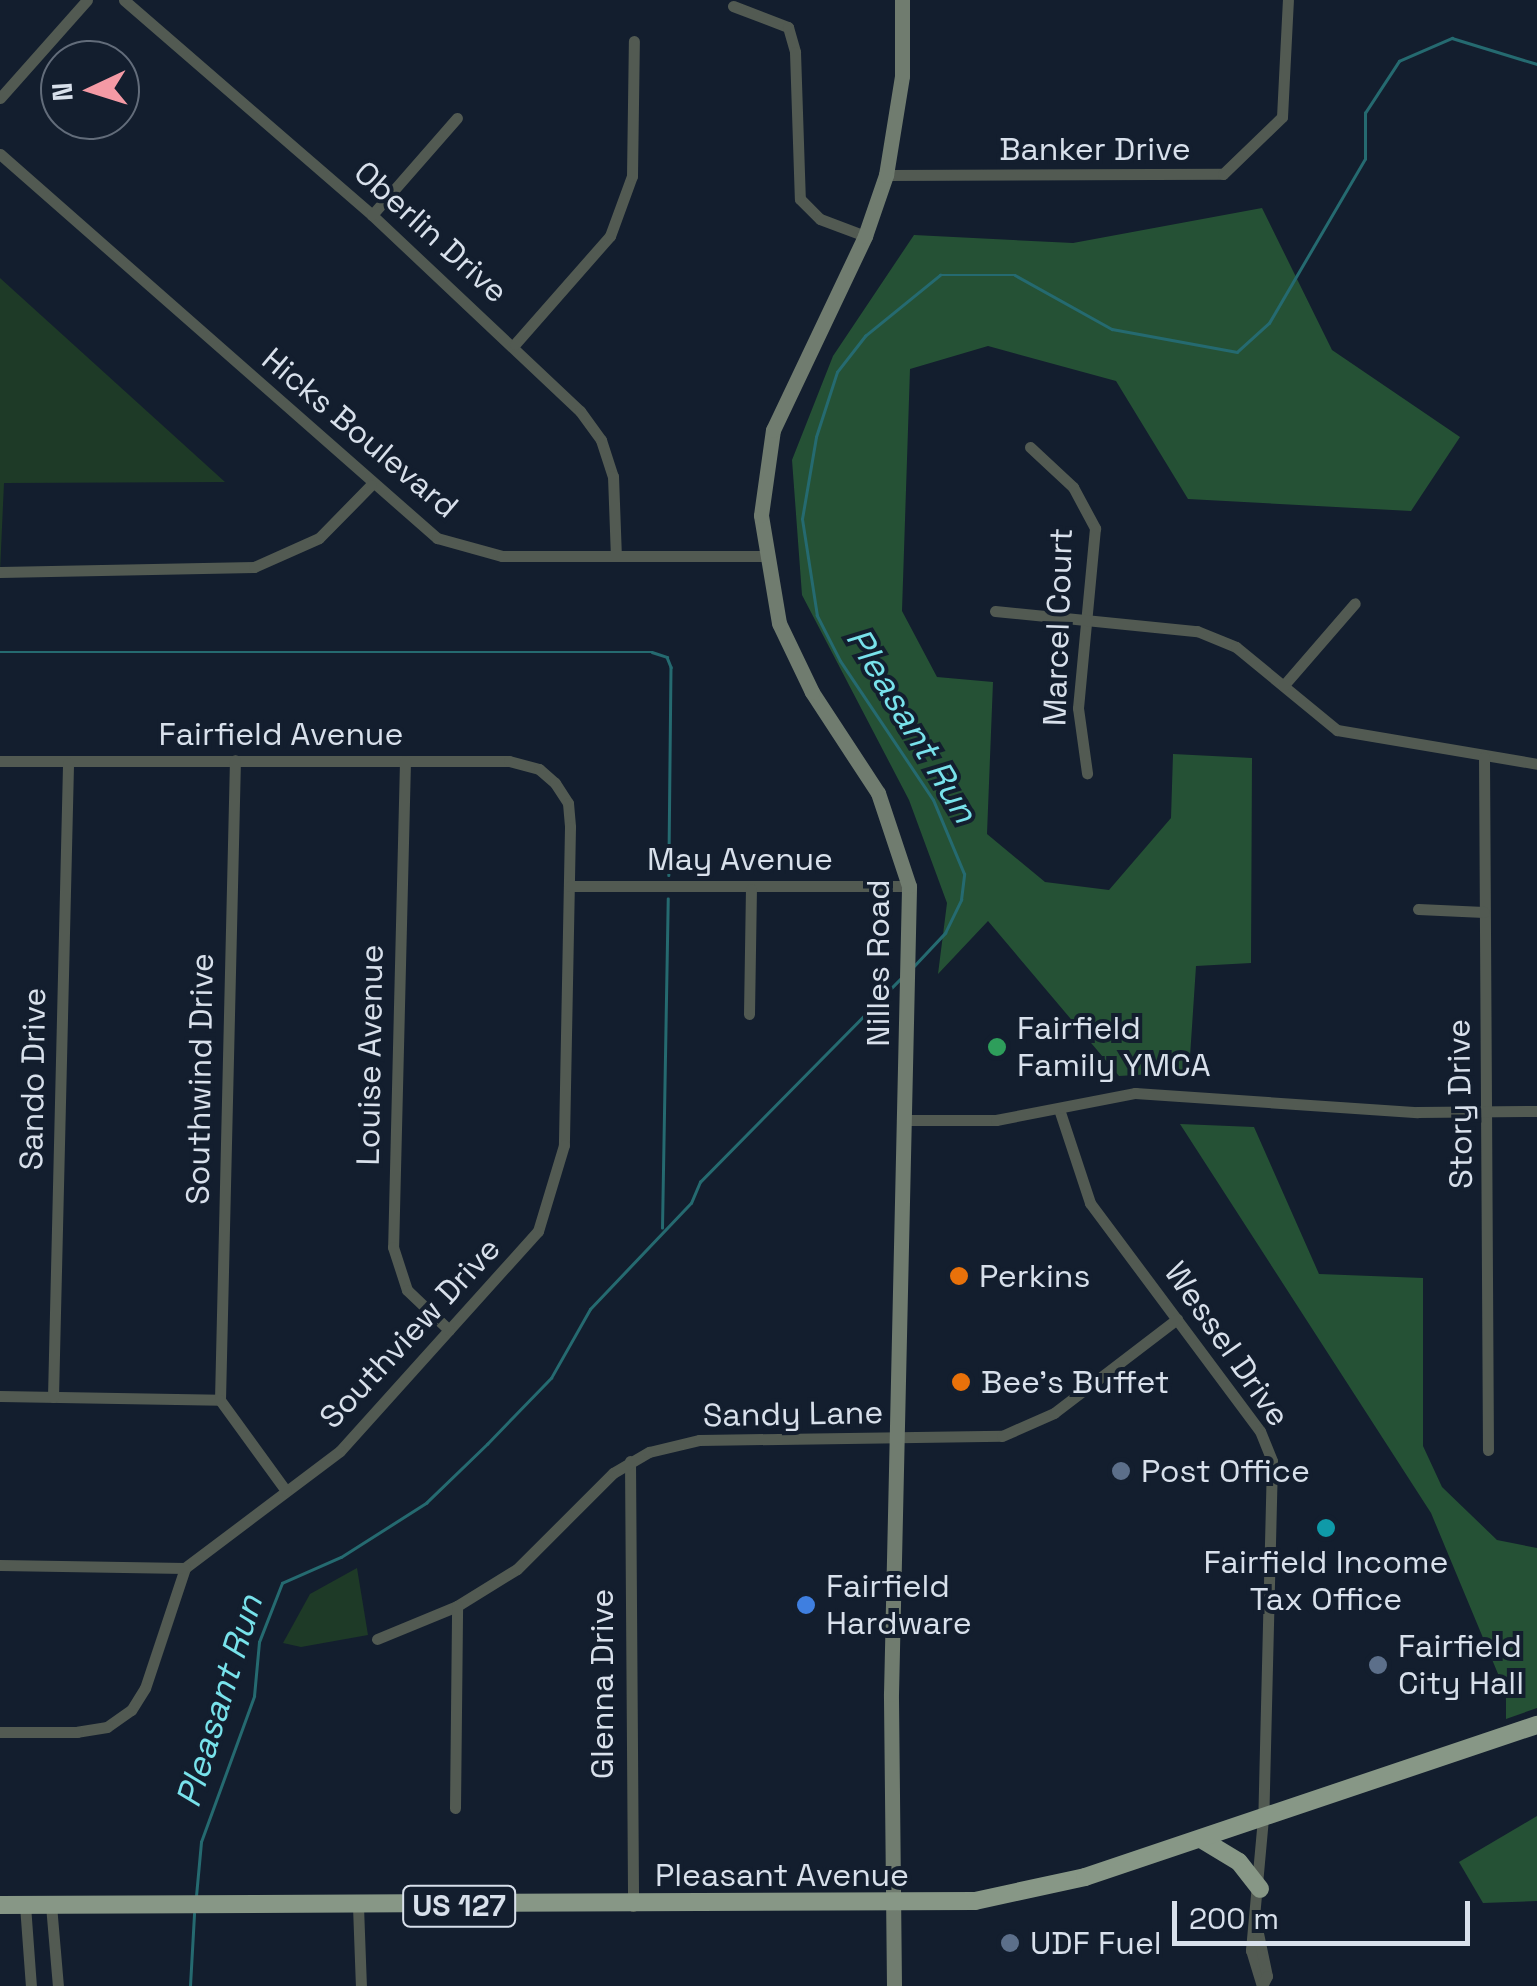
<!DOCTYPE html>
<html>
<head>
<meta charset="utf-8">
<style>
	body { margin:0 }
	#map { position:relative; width:1537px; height:1986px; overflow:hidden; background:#131e2e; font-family:"Space Grotesk",sans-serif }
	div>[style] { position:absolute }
	.green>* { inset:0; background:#1e3a27 }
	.forest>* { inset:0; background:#255135 }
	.stream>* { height:2.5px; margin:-1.25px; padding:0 1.25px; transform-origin:1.25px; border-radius:1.25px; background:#256a70 }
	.street>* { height:11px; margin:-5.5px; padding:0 5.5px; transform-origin:5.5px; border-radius:5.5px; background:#525a52 }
	.secondary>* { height:15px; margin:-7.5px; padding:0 7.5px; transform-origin:7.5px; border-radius:7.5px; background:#707c6f }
	.primary>* { height:18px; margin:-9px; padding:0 9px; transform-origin:9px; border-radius:9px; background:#879786 }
	.dots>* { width:28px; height:28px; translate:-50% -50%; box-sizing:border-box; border:5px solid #131e2e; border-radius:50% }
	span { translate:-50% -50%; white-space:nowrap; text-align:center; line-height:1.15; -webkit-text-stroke:8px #131e2e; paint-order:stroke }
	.shield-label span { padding:2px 8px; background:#131e2e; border:2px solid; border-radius:8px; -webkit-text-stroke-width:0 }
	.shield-label { font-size:30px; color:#d8e0eb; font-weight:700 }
	.street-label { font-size:32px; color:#d8e0eb }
	.poi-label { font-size:32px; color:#d8e0eb }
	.left { translate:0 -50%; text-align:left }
	.water-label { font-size:35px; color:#78e2eb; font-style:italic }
	.north { position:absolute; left:40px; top:40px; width:100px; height:100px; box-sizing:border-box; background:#131e2e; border:2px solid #626c7a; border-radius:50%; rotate:266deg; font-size:28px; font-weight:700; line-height:40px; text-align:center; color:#d8e0eb }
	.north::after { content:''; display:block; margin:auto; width:35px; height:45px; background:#f49aa5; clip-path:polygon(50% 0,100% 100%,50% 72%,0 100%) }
	.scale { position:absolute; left:1172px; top:1901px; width:298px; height:45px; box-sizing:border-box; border:5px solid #d8e0eb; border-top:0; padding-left:12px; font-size:30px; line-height:35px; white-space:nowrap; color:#d8e0eb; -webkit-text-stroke:8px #131e2e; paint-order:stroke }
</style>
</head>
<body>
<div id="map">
	<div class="green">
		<div style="clip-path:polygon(0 278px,225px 482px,4px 483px,0 572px)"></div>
		<div style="clip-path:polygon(357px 1568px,368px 1635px,301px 1647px,283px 1643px,310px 1594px)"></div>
	</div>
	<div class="forest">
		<div style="clip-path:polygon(1262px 208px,1332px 350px,1460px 437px,1411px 511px,1188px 499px,1116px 381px,988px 346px,910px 369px,902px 611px,937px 677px,993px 682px,987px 834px,1045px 882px,1109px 890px,1171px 818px,1173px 754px,1252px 758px,1251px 963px,1196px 966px,1189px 1072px,1119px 1076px,988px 921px,938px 974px,947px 903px,909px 800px,802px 595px,792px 460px,833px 356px,914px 235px,1073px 243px)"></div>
		<div style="clip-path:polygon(1180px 1124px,1254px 1127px,1319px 1274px,1423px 1278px,1423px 1446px,1442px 1487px,1497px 1540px,1537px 1548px,1537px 1708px,1506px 1719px,1506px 1693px,1431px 1513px)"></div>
		<div style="clip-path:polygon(1537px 1816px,1537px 1901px,1483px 1903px,1459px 1862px)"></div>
	</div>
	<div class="stream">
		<div style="left:0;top:652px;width:652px"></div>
		<div style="left:652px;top:652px;width:16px;rotate:18deg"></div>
		<div style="left:667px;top:657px;width:11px;rotate:68deg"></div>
		<div style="left:671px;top:667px;width:208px;rotate:90.6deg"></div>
		<div style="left:913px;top:967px;width:47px;rotate:-46.7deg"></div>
		<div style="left:945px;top:933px;width:37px;rotate:-64deg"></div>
		<div style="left:961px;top:900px;width:26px;rotate:-83deg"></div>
		<div style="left:964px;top:874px;width:80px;rotate:-112.7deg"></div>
		<div style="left:933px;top:800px;width:167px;rotate:-123.8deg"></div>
		<div style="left:840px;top:661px;width:51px;rotate:-117.1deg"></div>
		<div style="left:817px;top:616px;width:98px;rotate:-98.8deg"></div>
		<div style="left:802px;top:519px;width:83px;rotate:-80.3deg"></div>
		<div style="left:816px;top:437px;width:68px;rotate:-72.1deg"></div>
		<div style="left:837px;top:372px;width:46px;rotate:-52.1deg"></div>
		<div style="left:865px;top:336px;width:97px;rotate:-39.1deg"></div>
		<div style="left:940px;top:275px;width:75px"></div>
		<div style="left:1015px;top:275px;width:111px;rotate:29.1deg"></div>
		<div style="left:1112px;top:329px;width:127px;rotate:10.4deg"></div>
		<div style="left:1237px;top:352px;width:43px;rotate:-42.2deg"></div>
		<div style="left:1269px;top:323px;width:190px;rotate:-59.7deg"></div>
		<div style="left:1365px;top:159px;width:46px;rotate:-90deg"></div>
		<div style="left:1365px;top:113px;width:62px;rotate:-56.8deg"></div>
		<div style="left:1399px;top:61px;width:58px;rotate:-23.5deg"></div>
		<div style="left:1452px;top:38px;width:89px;rotate:17deg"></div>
		<div style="left:662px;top:1228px;width:329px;rotate:-89deg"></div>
		<div style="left:196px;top:1896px;width:54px;rotate:-84.7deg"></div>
		<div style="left:201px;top:1842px;width:155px;rotate:-70deg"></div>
		<div style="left:254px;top:1696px;width:54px;rotate:-84.7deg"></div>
		<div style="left:259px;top:1642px;width:63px;rotate:-68.7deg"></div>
		<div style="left:282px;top:1583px;width:64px;rotate:-23.8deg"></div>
		<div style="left:341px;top:1557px;width:101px;rotate:-32.4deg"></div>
		<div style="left:426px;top:1503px;width:85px;rotate:-44deg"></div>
		<div style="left:487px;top:1444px;width:92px;rotate:-45.9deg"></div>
		<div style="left:551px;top:1378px;width:79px;rotate:-60.5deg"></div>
		<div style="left:590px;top:1309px;width:146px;rotate:-46.4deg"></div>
		<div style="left:691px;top:1203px;width:23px;rotate:-67deg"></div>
		<div style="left:700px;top:1182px;width:285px;rotate:-45.4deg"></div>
		<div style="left:190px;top:1986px;width:72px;rotate:-86.8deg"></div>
	</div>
	<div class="street">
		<div style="left:124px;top:0;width:328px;rotate:40.9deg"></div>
		<div style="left:372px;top:215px;width:286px;rotate:43.3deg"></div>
		<div style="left:580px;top:411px;width:36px;rotate:54deg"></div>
		<div style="left:601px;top:440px;width:38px;rotate:72deg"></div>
		<div style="left:613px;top:476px;width:80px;rotate:87.9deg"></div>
		<div style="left:733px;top:6px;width:59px;rotate:20.9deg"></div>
		<div style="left:788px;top:27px;width:26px;rotate:74deg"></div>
		<div style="left:795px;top:52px;width:147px;rotate:88.1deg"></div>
		<div style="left:800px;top:199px;width:28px;rotate:45deg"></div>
		<div style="left:820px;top:219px;width:48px;rotate:20.7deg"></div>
		<div style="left:0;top:98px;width:131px;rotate:-48.4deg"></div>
		<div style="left:0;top:154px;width:582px;rotate:41.31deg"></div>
		<div style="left:437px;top:538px;width:67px;rotate:15.5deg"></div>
		<div style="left:502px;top:556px;width:262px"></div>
		<div style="left:886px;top:175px;width:337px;rotate:-0.2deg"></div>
		<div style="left:1223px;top:174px;width:82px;rotate:-44deg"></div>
		<div style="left:1282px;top:117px;width:117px;rotate:-87.1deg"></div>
		<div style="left:372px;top:215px;width:129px;rotate:-48.8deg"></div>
		<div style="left:515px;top:344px;width:144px;rotate:-48.7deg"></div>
		<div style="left:610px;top:236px;width:64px;rotate:-69.9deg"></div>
		<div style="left:632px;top:176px;width:135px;rotate:-89.2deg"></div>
		<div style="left:1030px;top:447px;width:59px;rotate:42.9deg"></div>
		<div style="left:1073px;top:487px;width:47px;rotate:61.8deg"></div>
		<div style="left:1095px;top:528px;width:181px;rotate:95.4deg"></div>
		<div style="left:1078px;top:708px;width:66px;rotate:82.1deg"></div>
		<div style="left:0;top:572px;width:254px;rotate:-1.1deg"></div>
		<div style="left:254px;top:567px;width:71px;rotate:-24deg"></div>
		<div style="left:319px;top:538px;width:74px;rotate:-45.5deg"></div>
		<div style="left:995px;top:611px;width:203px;rotate:5.7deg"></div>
		<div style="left:1197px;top:631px;width:42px;rotate:22.3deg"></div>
		<div style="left:1236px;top:647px;width:131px;rotate:39.4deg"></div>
		<div style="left:1337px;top:730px;width:203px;rotate:9.6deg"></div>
		<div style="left:1284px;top:685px;width:108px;rotate:-49.1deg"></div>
		<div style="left:1484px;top:757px;width:693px;rotate:89.67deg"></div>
		<div style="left:0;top:761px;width:509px"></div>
		<div style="left:509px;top:761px;width:31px;rotate:15deg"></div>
		<div style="left:539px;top:769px;width:21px;rotate:41deg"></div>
		<div style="left:555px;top:783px;width:24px;rotate:57deg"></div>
		<div style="left:568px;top:803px;width:24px;rotate:85deg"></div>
		<div style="left:570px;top:827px;width:318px;rotate:91.1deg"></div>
		<div style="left:564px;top:1145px;width:90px;rotate:106.8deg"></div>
		<div style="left:538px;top:1231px;width:296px;rotate:132deg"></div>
		<div style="left:340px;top:1451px;width:194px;rotate:143deg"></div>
		<div style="left:185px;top:1568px;width:126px;rotate:108.4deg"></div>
		<div style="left:145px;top:1688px;width:26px;rotate:122deg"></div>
		<div style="left:131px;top:1710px;width:29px;rotate:145deg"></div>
		<div style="left:107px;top:1727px;width:30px;rotate:171deg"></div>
		<div style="left:77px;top:1732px;width:77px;rotate:180deg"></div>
		<div style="left:405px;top:761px;width:486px;rotate:91.4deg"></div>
		<div style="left:393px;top:1247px;width:45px;rotate:72deg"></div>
		<div style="left:407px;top:1290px;width:58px;rotate:43.6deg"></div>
		<div style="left:570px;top:886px;width:339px"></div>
		<div style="left:1418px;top:909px;width:66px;rotate:2.6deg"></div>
		<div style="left:749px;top:1014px;width:125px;rotate:-89.1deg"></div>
		<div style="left:1059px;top:1109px;width:99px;rotate:71.7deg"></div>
		<div style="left:1090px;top:1203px;width:284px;rotate:53.3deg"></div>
		<div style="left:1260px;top:1431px;width:32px;rotate:68deg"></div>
		<div style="left:1272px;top:1461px;width:357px;rotate:91.4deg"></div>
		<div style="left:1263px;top:1818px;width:133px;rotate:95.2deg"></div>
		<div style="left:1251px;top:1950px;width:38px;rotate:73deg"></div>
		<div style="left:902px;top:1120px;width:94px"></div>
		<div style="left:996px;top:1120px;width:142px;rotate:-11deg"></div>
		<div style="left:1135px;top:1093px;width:283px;rotate:3.9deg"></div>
		<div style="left:1417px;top:1112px;width:120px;rotate:-0.5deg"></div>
		<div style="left:0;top:1396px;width:220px;rotate:1deg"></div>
		<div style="left:53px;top:1397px;width:634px;rotate:-88.64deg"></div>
		<div style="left:220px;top:1400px;width:640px;rotate:-88.66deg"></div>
		<div style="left:220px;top:1400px;width:112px;rotate:54deg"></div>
		<div style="left:630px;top:1461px;width:445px;rotate:89.6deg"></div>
		<div style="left:0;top:1565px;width:185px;rotate:0.9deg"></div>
		<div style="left:377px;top:1639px;width:87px;rotate:-22.4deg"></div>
		<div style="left:457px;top:1606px;width:70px;rotate:-31.7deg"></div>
		<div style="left:517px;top:1569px;width:136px;rotate:-45deg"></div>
		<div style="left:613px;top:1473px;width:42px;rotate:-30.3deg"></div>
		<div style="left:649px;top:1452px;width:51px;rotate:-13.5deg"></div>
		<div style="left:699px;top:1440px;width:303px;rotate:-0.8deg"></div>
		<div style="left:1002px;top:1436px;width:57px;rotate:-23.9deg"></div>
		<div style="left:1054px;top:1413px;width:155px;rotate:-37.4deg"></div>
		<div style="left:455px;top:1808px;width:202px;rotate:-89.4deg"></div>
		<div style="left:25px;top:1905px;width:81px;rotate:85.8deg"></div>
		<div style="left:51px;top:1905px;width:81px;rotate:85.1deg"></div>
		<div style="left:358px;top:1906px;width:80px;rotate:87.9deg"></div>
		<div style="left:1258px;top:1933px;width:44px;rotate:78.2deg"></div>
		<div style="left:1267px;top:1976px;width:11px;rotate:117deg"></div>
	</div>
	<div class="secondary">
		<div style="left:894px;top:1986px;width:292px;rotate:-90.6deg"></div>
		<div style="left:891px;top:1694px;width:808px;rotate:-88.72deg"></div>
		<div style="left:909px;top:886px;width:98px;rotate:-108.4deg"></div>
		<div style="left:878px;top:793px;width:121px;rotate:-123.2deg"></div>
		<div style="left:812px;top:692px;width:76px;rotate:-115.6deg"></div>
		<div style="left:779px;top:623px;width:109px;rotate:-99.5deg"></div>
		<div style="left:761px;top:515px;width:86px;rotate:-82deg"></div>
		<div style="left:773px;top:430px;width:215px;rotate:-64.6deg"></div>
		<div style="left:865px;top:236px;width:65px;rotate:-71deg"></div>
		<div style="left:886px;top:175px;width:100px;rotate:-80.8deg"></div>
		<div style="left:902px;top:76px;width:76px;rotate:-90deg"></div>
	</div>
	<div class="primary">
		<div style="left:1201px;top:1839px;width:44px;rotate:31.2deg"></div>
		<div style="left:1239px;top:1862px;width:34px;rotate:52deg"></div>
		<div style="left:0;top:1905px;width:975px;rotate:-0.24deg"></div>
		<div style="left:975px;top:1901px;width:113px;rotate:-12.3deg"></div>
		<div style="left:1085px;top:1877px;width:477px;rotate:-18.6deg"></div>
	</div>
	<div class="dots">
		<div style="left:997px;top:1047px;background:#2e9e5b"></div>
		<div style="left:959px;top:1276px;background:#e8710a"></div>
		<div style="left:961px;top:1382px;background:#e8710a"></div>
		<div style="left:1121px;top:1471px;background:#5c6f8a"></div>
		<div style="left:1326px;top:1528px;background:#0f9aa8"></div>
		<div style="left:806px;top:1605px;background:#3f7fe0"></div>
		<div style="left:1378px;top:1665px;background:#5c6f8a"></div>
		<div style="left:1010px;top:1943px;background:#5c6f8a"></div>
	</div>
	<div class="shield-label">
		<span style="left:459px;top:1906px">US 127</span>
	</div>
	<div class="street-label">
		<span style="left:1095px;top:149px">Banker Drive</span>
		<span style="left:431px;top:232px;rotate:42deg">Oberlin Drive</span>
		<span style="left:360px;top:433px;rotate:40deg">Hicks Boulevard</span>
		<span style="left:1058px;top:627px;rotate:-88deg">Marcel Court</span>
		<span style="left:281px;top:734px">Fairfield Avenue</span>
		<span style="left:740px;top:859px">May Avenue</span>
		<span style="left:878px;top:963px;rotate:-90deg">Nilles Road</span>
		<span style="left:370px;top:1055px;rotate:-89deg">Louise Avenue</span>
		<span style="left:33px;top:1079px;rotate:-89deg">Sando Drive</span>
		<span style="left:200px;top:1079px;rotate:-89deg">Southwind Drive</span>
		<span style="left:1460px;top:1104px;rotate:-91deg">Story Drive</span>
		<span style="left:410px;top:1333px;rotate:-47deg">Southview Drive</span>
		<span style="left:1227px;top:1344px;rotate:55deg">Wessel Drive</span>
		<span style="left:793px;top:1414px;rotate:-1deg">Sandy Lane</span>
		<span style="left:602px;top:1684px;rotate:-90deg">Glenna Drive</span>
		<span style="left:782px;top:1875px">Pleasant Avenue</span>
	</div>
	<div class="poi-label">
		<span class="left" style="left:1017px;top:1047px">Fairfield<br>Family YMCA</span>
		<span class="left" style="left:979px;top:1276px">Perkins</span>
		<span class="left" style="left:981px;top:1382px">Bee's Buffet</span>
		<span class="left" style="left:1141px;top:1471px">Post Office</span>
		<span style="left:1326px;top:1581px">Fairfield Income<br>Tax Office</span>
		<span class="left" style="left:826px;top:1605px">Fairfield<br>Hardware</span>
		<span class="left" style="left:1398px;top:1665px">Fairfield<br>City Hall</span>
		<span class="left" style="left:1030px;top:1943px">UDF Fuel</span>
	</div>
	<div class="water-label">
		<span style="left:912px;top:725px;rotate:59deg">Pleasant Run</span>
		<span style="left:219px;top:1701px;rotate:-73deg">Pleasant Run</span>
	</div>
	<div class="north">N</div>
	<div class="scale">200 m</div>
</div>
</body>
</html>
